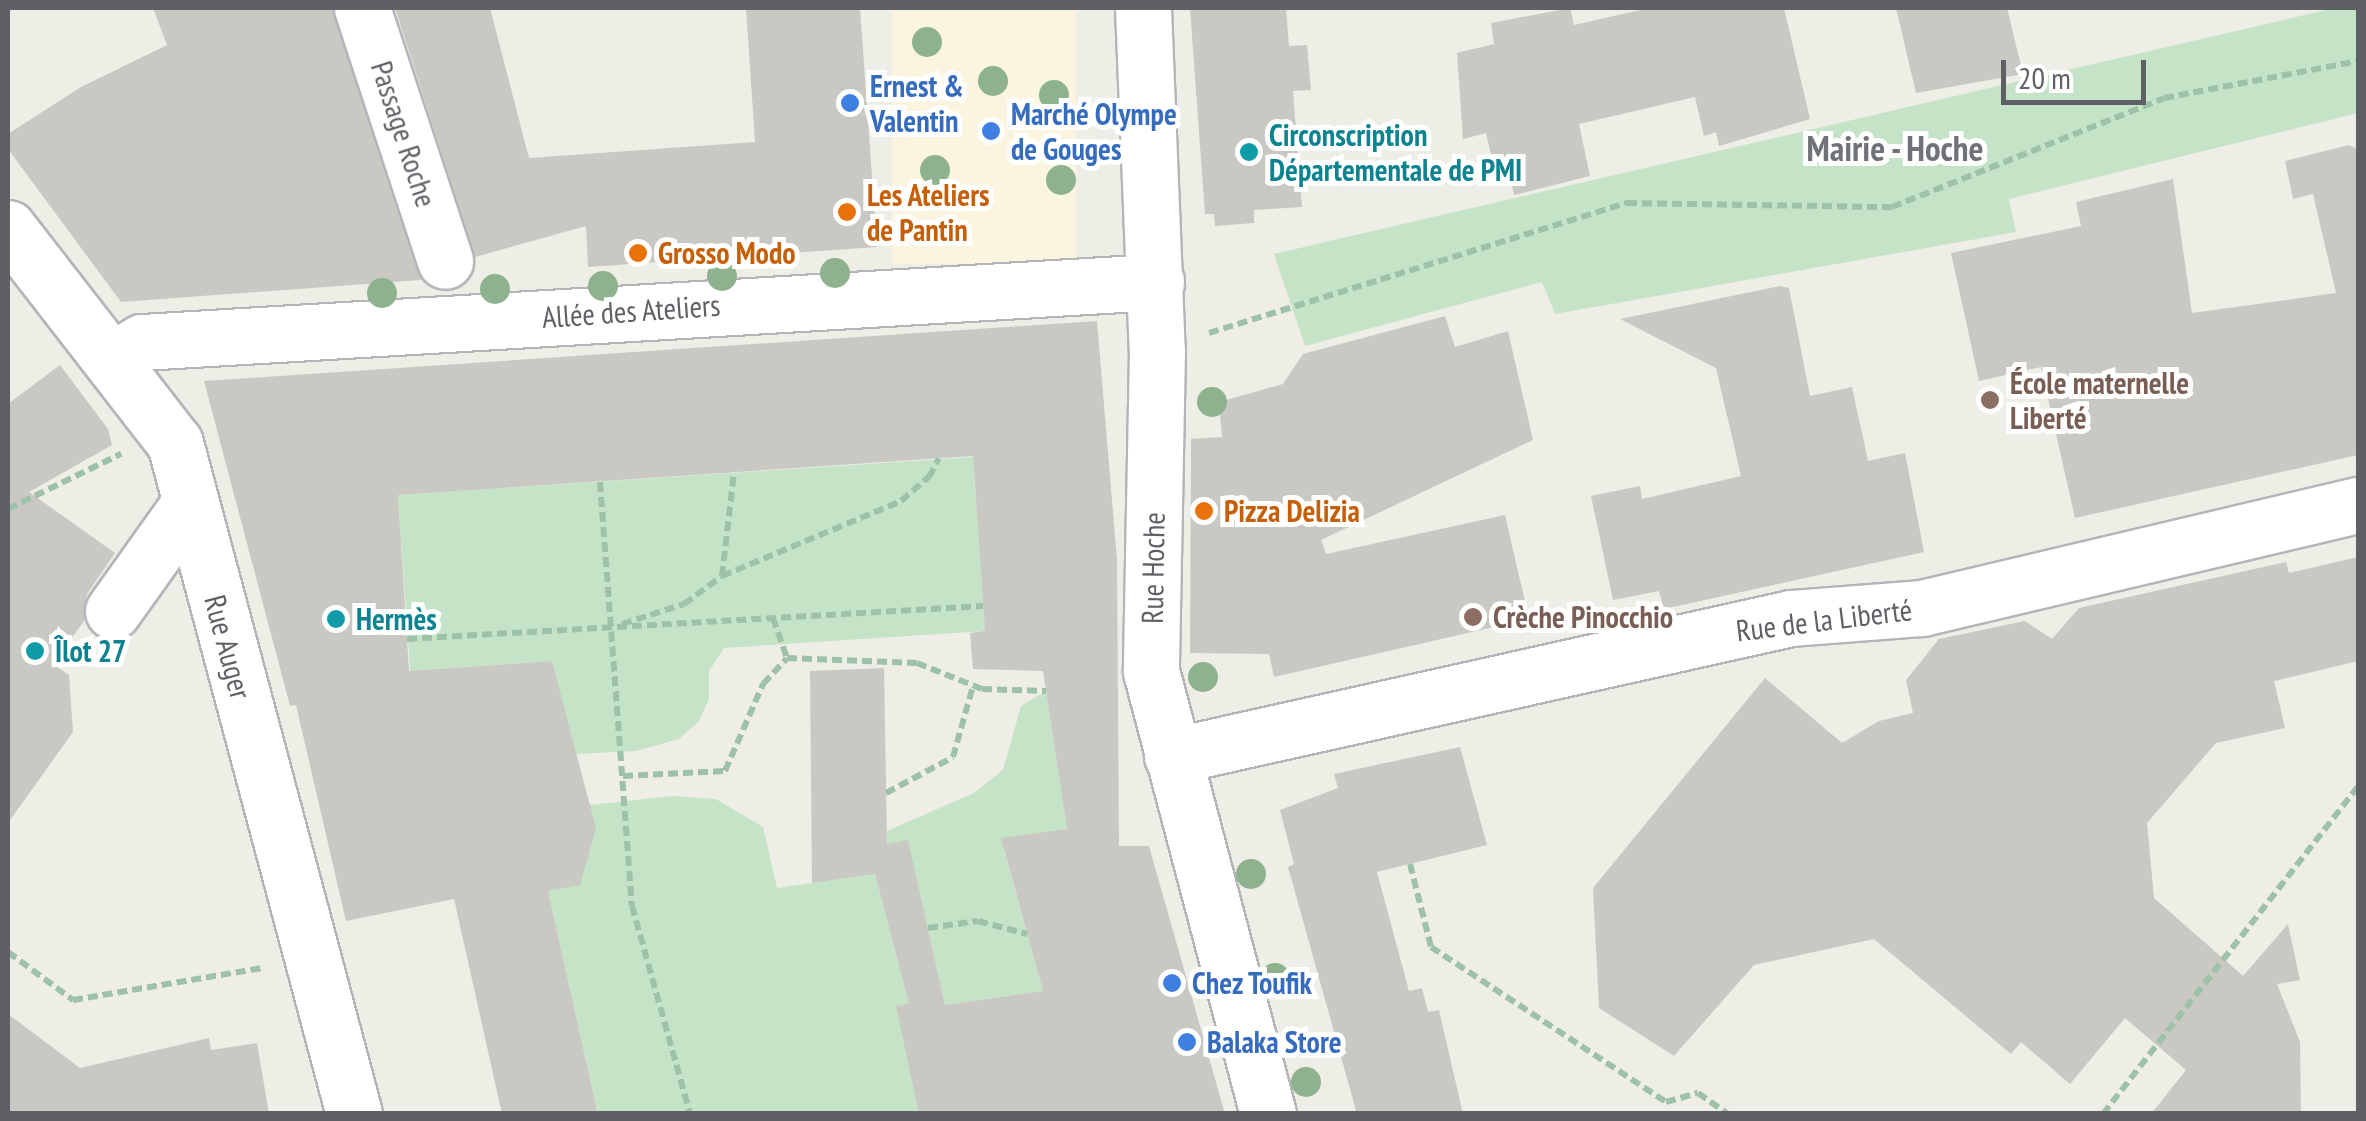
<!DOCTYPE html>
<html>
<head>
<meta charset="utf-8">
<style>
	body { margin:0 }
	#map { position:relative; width:2366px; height:1121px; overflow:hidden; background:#eeede6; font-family:"PT Sans Narrow",sans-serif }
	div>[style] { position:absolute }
	.commercial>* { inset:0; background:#fbf5df; transform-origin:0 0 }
	.green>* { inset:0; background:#c5e3c7 }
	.building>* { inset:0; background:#cac8c2 }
	.path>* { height:6px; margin-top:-3px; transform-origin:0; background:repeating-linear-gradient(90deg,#9ec1aa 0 10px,transparent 0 15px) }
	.roads { filter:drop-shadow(2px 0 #b3b5b9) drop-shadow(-2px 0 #b3b5b9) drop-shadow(0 2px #b3b5b9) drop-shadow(0 -2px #b3b5b9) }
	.minor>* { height:55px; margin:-27.5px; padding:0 27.5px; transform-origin:27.5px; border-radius:27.5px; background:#fff }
	.trees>* { width:30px; height:30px; margin:-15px; border-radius:50%; background:#8eb28d }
	.dots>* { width:28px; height:28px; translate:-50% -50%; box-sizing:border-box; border:5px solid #fff; border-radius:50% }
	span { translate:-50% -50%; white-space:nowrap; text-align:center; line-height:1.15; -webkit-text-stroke:10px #fff; paint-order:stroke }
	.shop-label { font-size:30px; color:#366cbe; font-weight:700 }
	.left { translate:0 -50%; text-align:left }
	.street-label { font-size:30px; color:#5e6065 }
	.culture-label { font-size:30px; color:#0d838f; font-weight:700 }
	.food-label { font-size:30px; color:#c56008; font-weight:700 }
	.education-label { font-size:30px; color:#785e54; font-weight:700 }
	.quarter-label { font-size:35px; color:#6f7277; font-weight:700 }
	.frame { position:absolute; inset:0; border:10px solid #5e6065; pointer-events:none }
	.scale { position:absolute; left:2001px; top:60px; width:145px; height:45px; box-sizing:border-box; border:5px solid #5e6065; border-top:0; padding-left:12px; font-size:30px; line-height:35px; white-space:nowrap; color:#5e6065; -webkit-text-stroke:8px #fff; paint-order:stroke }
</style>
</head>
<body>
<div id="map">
	<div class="commercial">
		<div style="left:892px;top:8px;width:184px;height:256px"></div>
	</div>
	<div class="green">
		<div style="clip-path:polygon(2335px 8px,2358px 8px,2358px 113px,2009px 199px,2016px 232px,1555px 314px,1542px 282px,1305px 346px,1274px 254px)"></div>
		<div style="clip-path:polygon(973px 457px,985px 631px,724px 648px,709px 671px,709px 699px,699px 721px,679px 739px,636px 751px,576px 754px,551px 661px,423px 670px,412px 698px,398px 495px)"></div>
		<div style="clip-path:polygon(1046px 691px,1067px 829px,1004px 850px,1043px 991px,945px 1005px,914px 868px,888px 872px,887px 831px,974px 793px,1003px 770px,1021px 706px)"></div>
		<div style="clip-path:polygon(672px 796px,716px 799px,763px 827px,777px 888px,875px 874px,909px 1004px,919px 1113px,598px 1113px,548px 891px,580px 884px,590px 805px)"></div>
	</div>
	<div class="building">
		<div style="clip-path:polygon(153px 8px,332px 8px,421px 280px,121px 302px,8px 149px,8px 134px,81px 87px,167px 45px)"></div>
		<div style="clip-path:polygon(395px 8px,490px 8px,529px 158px,755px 142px,746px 8px,860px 8px,877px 247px,588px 267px,586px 226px,475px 257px)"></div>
		<div style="clip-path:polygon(1190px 8px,1286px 8px,1289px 46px,1307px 45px,1311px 90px,1293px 91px,1302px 207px,1254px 210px,1254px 223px,1215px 226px,1214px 214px,1205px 214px)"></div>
		<div style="clip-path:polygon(1570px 8px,1574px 25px,1649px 8px,1784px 8px,1810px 119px,1719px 146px,1716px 132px,1704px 136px,1695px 97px,1579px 124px,1590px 176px,1514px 195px,1511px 181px,1498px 184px,1486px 133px,1463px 139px,1457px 53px,1494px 44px,1491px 23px)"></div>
		<div style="clip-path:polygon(1896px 8px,2007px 8px,2023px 74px,1916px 93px)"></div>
		<div style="clip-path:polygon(2349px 145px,2358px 149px,2358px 455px,2075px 518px,2041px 367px,1979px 381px,1951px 253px,2081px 226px,2076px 202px,2173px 179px,2192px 313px,2336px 293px,2313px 194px,2293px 199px,2285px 161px)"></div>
		<div style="clip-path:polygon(1780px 286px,1789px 288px,1810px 396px,1852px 387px,1868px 461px,1905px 453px,1924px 552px,1664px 609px,1659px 591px,1613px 600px,1591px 496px,1640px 486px,1642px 499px,1741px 476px,1716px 368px,1620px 319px)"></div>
		<div style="clip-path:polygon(1445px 316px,1455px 347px,1508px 331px,1533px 440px,1321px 540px,1326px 554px,1505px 515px,1529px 619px,1274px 677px,1269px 654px,1190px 653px,1191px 439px,1222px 437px,1219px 402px,1283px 384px,1303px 354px)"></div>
		<div style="clip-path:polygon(1097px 321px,1117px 560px,1119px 846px,1149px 846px,1225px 1114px,919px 1114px,896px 1006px,909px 1004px,875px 874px,812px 883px,810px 671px,884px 668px,887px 844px,908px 840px,945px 1005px,1043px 991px,1001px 838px,1067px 829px,1043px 671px,973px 669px,970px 633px,985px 631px,973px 456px,398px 495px,409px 671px,552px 661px,596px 828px,580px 885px,548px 891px,598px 1114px,502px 1114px,454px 899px,346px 921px,296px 705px,290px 706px,204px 381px)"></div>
		<div style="clip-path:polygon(60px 365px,108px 429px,112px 445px,29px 492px,115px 553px,87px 594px,84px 621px,53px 664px,69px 675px,73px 732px,8px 823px,8px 404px)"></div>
		<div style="clip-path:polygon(2358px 557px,2358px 661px,2274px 681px,2285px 728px,2216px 743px,2147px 823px,2154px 898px,2243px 976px,2288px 924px,2300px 980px,2277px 984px,2300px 1042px,2301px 1114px,2151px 1114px,2186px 1070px,2125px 1018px,2070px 1084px,2021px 1042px,2011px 1054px,1874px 939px,1754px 965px,1674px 1056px,1599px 1008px,1593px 888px,1765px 678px,1842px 743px,1879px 721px,1913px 713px,1906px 680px,1939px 639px,2025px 621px,2052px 639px,2079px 608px,2286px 562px,2289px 573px)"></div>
		<div style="clip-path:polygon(1460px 747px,1487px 845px,1377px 872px,1409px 991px,1422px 988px,1428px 1012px,1439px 1010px,1463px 1114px,1357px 1114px,1288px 867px,1294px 864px,1280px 810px,1338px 788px,1334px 774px)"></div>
		<div style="clip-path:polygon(8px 1014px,80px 1068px,209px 1038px,211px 1050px,257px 1043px,269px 1114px,8px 1114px)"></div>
	</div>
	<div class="path">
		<div style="left:1209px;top:333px;width:438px;rotate:-17.3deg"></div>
		<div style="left:1627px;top:203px;width:265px;rotate:0.9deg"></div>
		<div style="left:1892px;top:207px;width:293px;rotate:-21.8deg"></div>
		<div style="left:2164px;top:98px;width:197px;rotate:-10.8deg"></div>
		<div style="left:600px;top:482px;width:425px;rotate:85.7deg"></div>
		<div style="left:632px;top:906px;width:216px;rotate:74.4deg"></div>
		<div style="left:8px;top:509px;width:126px;rotate:-26deg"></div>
		<div style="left:722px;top:576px;width:194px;rotate:-22.7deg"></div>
		<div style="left:901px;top:501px;width:37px;rotate:-41deg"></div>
		<div style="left:929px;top:477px;width:21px;rotate:-62deg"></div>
		<div style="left:773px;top:618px;width:42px;rotate:70.7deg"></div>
		<div style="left:622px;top:624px;width:65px;rotate:-17.9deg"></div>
		<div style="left:684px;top:604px;width:47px;rotate:-36.4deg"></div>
		<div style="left:722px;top:576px;width:104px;rotate:-83.4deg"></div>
		<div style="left:407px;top:639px;width:577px;rotate:-3.28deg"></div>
		<div style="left:623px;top:776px;width:102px;rotate:-2.8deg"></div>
		<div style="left:725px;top:771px;width:95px;rotate:-66.4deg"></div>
		<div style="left:763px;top:684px;width:35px;rotate:-47deg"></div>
		<div style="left:787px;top:658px;width:130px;rotate:2.2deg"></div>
		<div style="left:917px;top:663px;width:70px;rotate:21.8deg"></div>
		<div style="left:982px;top:689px;width:64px;rotate:1.8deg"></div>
		<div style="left:886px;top:793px;width:76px;rotate:-28.2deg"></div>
		<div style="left:953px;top:757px;width:74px;rotate:-74.3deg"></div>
		<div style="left:1410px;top:864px;width:86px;rotate:75.8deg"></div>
		<div style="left:1431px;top:947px;width:282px;rotate:33.4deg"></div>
		<div style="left:1666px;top:1102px;width:33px;rotate:-16deg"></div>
		<div style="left:1698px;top:1093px;width:37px;rotate:35deg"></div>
		<div style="left:928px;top:928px;width:50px;rotate:-8deg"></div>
		<div style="left:978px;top:921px;width:51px;rotate:14.9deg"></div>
		<div style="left:8px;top:952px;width:81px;rotate:36.4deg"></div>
		<div style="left:73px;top:1000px;width:193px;rotate:-9.6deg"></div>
		<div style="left:2103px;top:1114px;width:415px;rotate:-52.1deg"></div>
	</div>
	<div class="roads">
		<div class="minor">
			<div style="left:362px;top:8px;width:266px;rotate:71.8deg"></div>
			<div style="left:1143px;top:8px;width:342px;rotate:87.7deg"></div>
			<div style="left:1157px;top:350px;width:321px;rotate:91.1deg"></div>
			<div style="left:1151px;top:671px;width:458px;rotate:75.2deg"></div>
			<div style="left:8px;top:228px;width:272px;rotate:52.2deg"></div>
			<div style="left:175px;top:443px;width:694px;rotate:75.06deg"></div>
			<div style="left:111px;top:360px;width:36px;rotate:-30deg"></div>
			<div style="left:142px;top:342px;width:1016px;rotate:-3.39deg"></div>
			<div style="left:113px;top:611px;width:133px;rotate:-54.5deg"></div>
			<div style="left:1172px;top:756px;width:634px;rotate:-12.57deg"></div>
			<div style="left:1791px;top:618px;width:131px;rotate:-4.4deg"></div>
			<div style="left:1922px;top:608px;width:448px;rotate:-13.3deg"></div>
		</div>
	</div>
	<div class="trees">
		<div style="left:927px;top:42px"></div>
		<div style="left:993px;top:81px"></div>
		<div style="left:1054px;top:95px"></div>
		<div style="left:935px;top:170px"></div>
		<div style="left:1061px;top:180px"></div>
		<div style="left:835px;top:273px"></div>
		<div style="left:722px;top:276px"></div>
		<div style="left:603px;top:286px"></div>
		<div style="left:495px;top:289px"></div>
		<div style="left:382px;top:293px"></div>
		<div style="left:1212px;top:402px"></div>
		<div style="left:1203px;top:677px"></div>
		<div style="left:1251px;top:874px"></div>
		<div style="left:1275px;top:978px"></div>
		<div style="left:1306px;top:1082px"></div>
	</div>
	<div class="dots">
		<div style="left:850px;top:103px;background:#3f7fe0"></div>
		<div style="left:991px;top:131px;background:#3f7fe0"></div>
		<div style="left:1249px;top:152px;background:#0f9aa8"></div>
		<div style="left:847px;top:212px;background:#e8710a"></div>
		<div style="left:638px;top:253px;background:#e8710a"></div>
		<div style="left:1990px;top:400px;background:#8d6e63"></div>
		<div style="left:1204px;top:511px;background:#e8710a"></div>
		<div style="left:1473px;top:617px;background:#8d6e63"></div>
		<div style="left:336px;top:619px;background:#0f9aa8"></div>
		<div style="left:35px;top:651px;background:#0f9aa8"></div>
		<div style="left:1172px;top:983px;background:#3f7fe0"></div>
		<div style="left:1187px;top:1042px;background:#3f7fe0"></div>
	</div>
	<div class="shop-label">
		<span class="left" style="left:870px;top:103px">Ernest &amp;<br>Valentin</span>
		<span class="left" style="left:1011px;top:131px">Marché Olympe<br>de Gouges</span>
		<span class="left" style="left:1192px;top:983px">Chez Toufik</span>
		<span class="left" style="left:1207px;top:1042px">Balaka Store</span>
	</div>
	<div class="street-label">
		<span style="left:404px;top:134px;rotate:72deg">Passage Roche</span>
		<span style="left:631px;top:311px;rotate:-4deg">Allée des Ateliers</span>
		<span style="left:1153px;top:568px;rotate:-89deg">Rue Hoche</span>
		<span style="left:1824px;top:620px;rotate:-7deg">Rue de la Liberté</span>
		<span style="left:228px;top:647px;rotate:75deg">Rue Auger</span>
	</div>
	<div class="culture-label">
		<span class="left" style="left:1269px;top:152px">Circonscription<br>Départementale de PMI</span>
		<span class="left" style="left:356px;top:619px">Hermès</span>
		<span class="left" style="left:55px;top:651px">Îlot 27</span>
	</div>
	<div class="food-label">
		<span class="left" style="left:867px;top:212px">Les Ateliers<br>de Pantin</span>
		<span class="left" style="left:658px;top:253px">Grosso Modo</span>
		<span class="left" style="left:1224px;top:511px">Pizza Delizia</span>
	</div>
	<div class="education-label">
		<span class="left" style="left:2010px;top:400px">École maternelle<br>Liberté</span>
		<span class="left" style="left:1493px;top:617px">Crèche Pinocchio</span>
	</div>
	<div class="quarter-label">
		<span style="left:1895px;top:148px">Mairie - Hoche</span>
	</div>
	<div class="frame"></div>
	<div class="scale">20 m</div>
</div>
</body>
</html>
